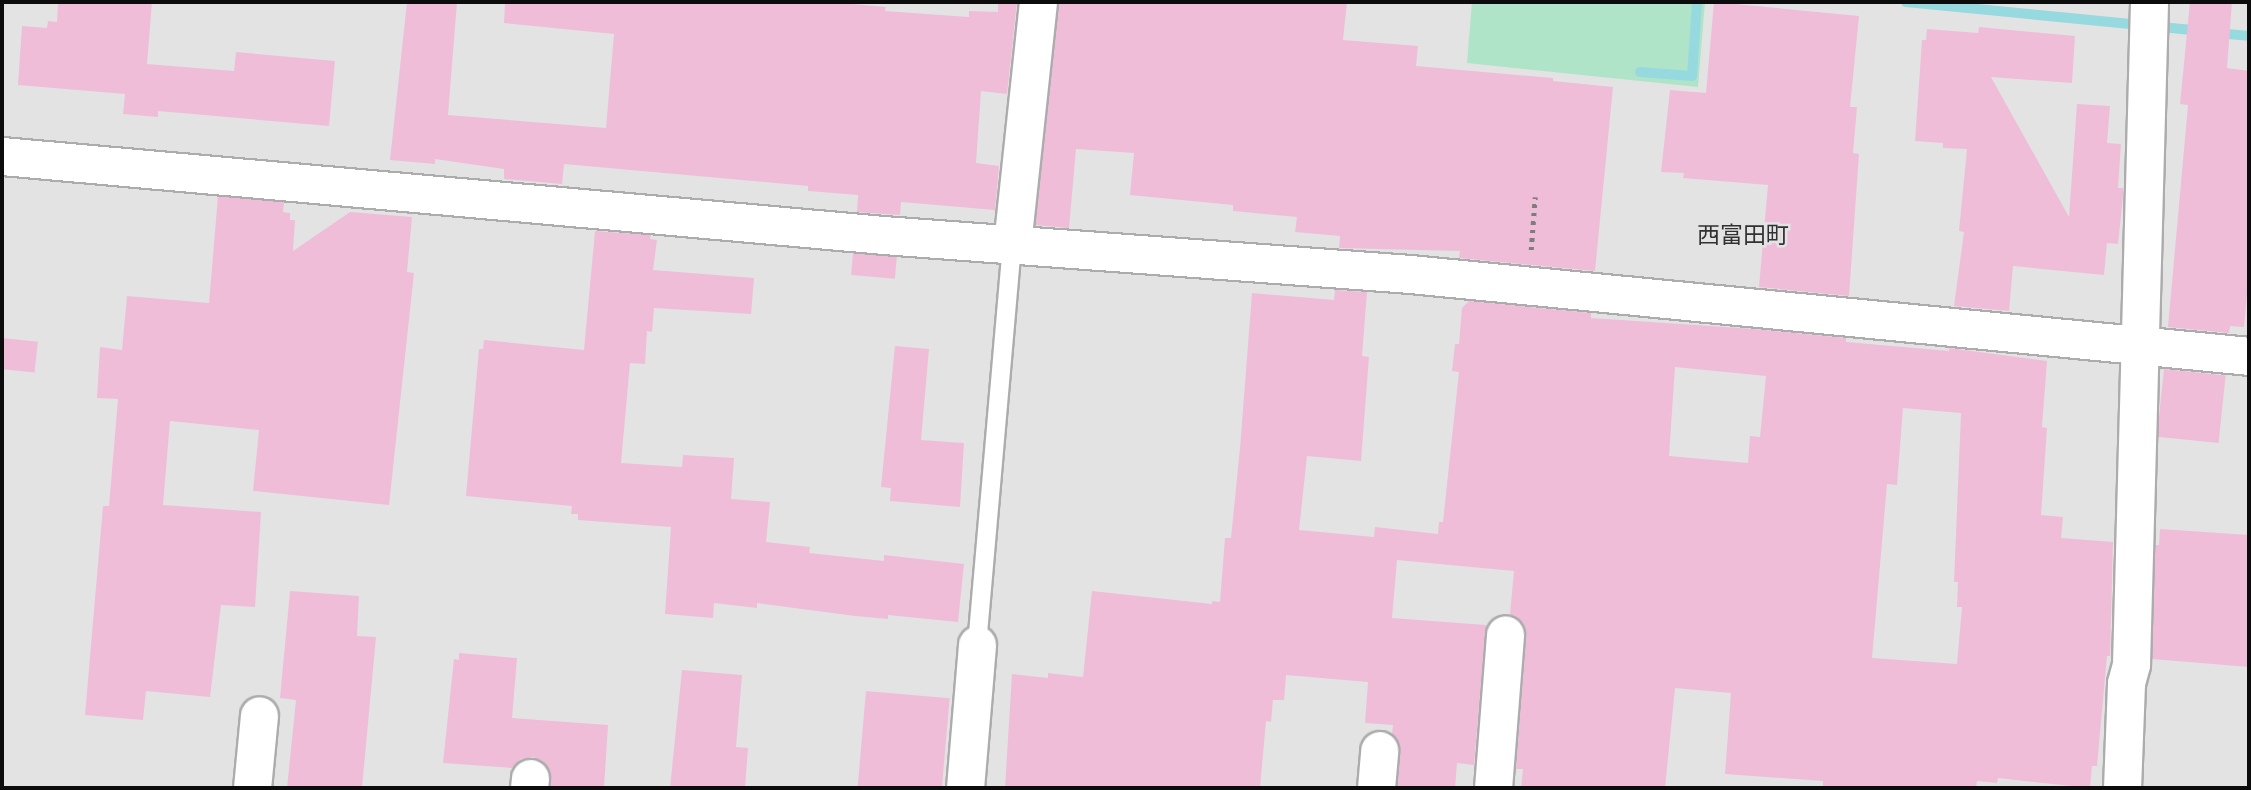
<!DOCTYPE html>
<html>
<head>
<meta charset="utf-8">
<style>
	body { margin:0 }
	#map { position:relative; width:2251px; height:790px; overflow:hidden; background:#e3e3e4; font-family:"DejaVu Sans","Noto Sans JP",sans-serif }
	div>[style] { position:absolute }
	.green>* { inset:0; background:#b0e4c9 }
	.stream>* { height:10px; margin:-5px; padding:0 5px; transform-origin:5px; border-radius:5px; background:#96dadf }
	.building>* { inset:0; background:#f0bdd9; transform-origin:0 0 }
	.path>* { height:4.5px; margin-top:-2.25px; transform-origin:0; background:repeating-linear-gradient(90deg,#7d7d7e 0 3.5px,transparent 0 8.5px) }
	.roads { filter:drop-shadow(2px 0 #acacad) drop-shadow(-2px 0 #acacad) drop-shadow(0 2px #acacad) drop-shadow(0 -2px #acacad) }
	.service>* { height:18px; margin:-9px; padding:0 9px; transform-origin:9px; border-radius:9px; background:#fff }
	.minor>* { height:37px; margin:-18.5px; padding:0 18.5px; transform-origin:18.5px; border-radius:18.5px; background:#fff }
	span { translate:-50% -50%; white-space:nowrap; text-align:center; line-height:1.15; -webkit-text-stroke:5px #e3e3e4; paint-order:stroke }
	.quarter-label { font-size:23px; color:#313132 }
	.frame { position:absolute; inset:0; border:4px solid #0c0c0c; pointer-events:none }
</style>
</head>
<body>
<div id="map">
	<div class="green">
		<div style="clip-path:polygon(1472px 2px,1705px 2px,1698px 87px,1467px 63px)"></div>
	</div>
	<div class="stream">
		<div style="left:1906px;top:2px;width:295px;rotate:5.6deg"></div>
		<div style="left:2216px;top:33px;width:33px;rotate:5deg"></div>
		<div style="left:1640px;top:72px;width:52px;rotate:4.4deg"></div>
		<div style="left:1692px;top:76px;width:74px;rotate:-86.1deg"></div>
	</div>
	<div class="building">
		<div style="clip-path:polygon(58px 2px,152px 2px,147px 64px,234px 71px,236px 52px,335px 61px,329px 126px,158px 111px,158px 117px,123px 114px,125px 94px,18px 85px,22px 26px,47px 28px,48px 21px,57px 22px)"></div>
		<div style="clip-path:polygon(407px 2px,457px 2px,448px 115px,606px 128px,614px 34px,504px 23px,505px 2px,831px 2px,886px 7px,885px 11px,969px 17px,969px 11px,998px 12px,998px 2px,1017px 2px,1007px 94px,981px 91px,976px 163px,999px 166px,995px 210px,901px 202px,900px 215px,885px 214px,857px 212px,858px 195px,808px 191px,808px 186px,564px 164px,562px 184px,504px 179px,504px 169px,435px 159px,435px 164px,390px 160px)"></div>
		<div style="clip-path:polygon(1059px 2px,1347px 2px,1343px 40px,1418px 46px,1416px 66px,1553px 78px,1553px 81px,1613px 87px,1595px 271px,1459px 258px,1460px 251px,1339px 248px,1340px 236px,1295px 232px,1297px 217px,1233px 211px,1233px 205px,1130px 195px,1134px 153px,1076px 149px,1069px 228px,1035px 225px)"></div>
		<div style="clip-path:polygon(1714px 2px,1859px 16px,1850px 107px,1857px 107px,1853px 153px,1859px 154px,1849px 296px,1759px 287px,1768px 185px,1683px 178px,1684px 173px,1661px 172px,1670px 90px,1706px 93px)"></div>
		<div style="clip-path:polygon(2190px 2px,2232px 2px,2227px 68px,2249px 71px,2249px 272px,2244px 327px,2230px 326px,2229px 333px,2168px 327px,2188px 105px,2180px 104px)"></div>
		<div style="clip-path:polygon(1979px 27px,2075px 36px,2072px 83px,1991px 77px,2069px 217px,2077px 104px,2110px 106px,2107px 143px,2121px 144px,2118px 188px,2123px 188px,2123px 196px,2118px 244px,2107px 243px,2104px 275px,2013px 266px,2009px 311px,1954px 306px,1964px 232px,1959px 231px,1967px 149px,1943px 148px,1943px 143px,1915px 141px,1922px 40px,1926px 40px,1927px 29px,1978px 33px)"></div>
		<div style="clip-path:polygon(218px 196px,284px 202px,283px 212px,290px 213px,290px 220px,295px 220px,293px 251px,350px 212px,412px 217px,407px 272px,414px 273px,389px 505px,253px 491px,259px 430px,170px 421px,163px 505px,261px 512px,255px 607px,221px 605px,210px 697px,146px 691px,143px 720px,85px 715px,103px 506px,109px 506px,118px 399px,97px 398px,100px 347px,122px 350px,127px 296px,209px 303px)"></div>
		<div style="clip-path:polygon(595px 231px,651px 235px,650px 239px,657px 240px,653px 270px,754px 278px,751px 314px,654px 308px,652px 332px,647px 331px,645px 364px,630px 363px,621px 463px,682px 467px,683px 455px,734px 458px,731px 499px,770px 502px,766px 542px,810px 547px,809px 553px,884px 561px,884px 555px,964px 564px,958px 622px,888px 615px,888px 619px,855px 616px,757px 603px,757px 608px,714px 603px,713px 618px,665px 614px,671px 527px,578px 520px,578px 514px,571px 514px,572px 506px,466px 496px,479px 349px,483px 349px,484px 340px,584px 350px)"></div>
		<div style="left:853px;top:253px;width:44px;height:22px;rotate:5deg"></div>
		<div style="clip-path:polygon(evenodd,1335px 290px,1367px 292px,1362px 356px,1369px 357px,1361px 461px,1307px 456px,1299px 530px,1374px 537px,1375px 527px,1438px 534px,1439px 522px,1443px 522px,1459px 372px,1452px 371px,1455px 344px,1459px 344px,1462px 308px,1469px 301px,1591px 313px,1591px 318px,1755px 329px,1846px 338px,1846px 342px,1949px 351px,1949px 348px,2047px 361px,2042px 427px,2047px 428px,2041px 515px,2063px 517px,2061px 538px,2113px 542px,2110px 656px,2107px 656px,2097px 766px,2092px 766px,2090px 788px,1998px 778px,1997px 783px,1977px 781px,1976px 788px,1823px 788px,1823px 781px,1725px 774px,1731px 693px,1675px 688px,1665px 788px,1521px 788px,1523px 769px,1516px 769px,1526px 636px,1524px 624px,1510px 614px,1514px 571px,1397px 560px,1392px 618px,1486px 625px,1474px 765px,1457px 763px,1455px 788px,1397px 788px,1400px 751px,1392px 734px,1393px 725px,1365px 723px,1368px 682px,1286px 675px,1284px 700px,1273px 700px,1271px 722px,1266px 721px,1260px 788px,1005px 788px,1012px 674px,1048px 678px,1048px 673px,1083px 677px,1092px 591px,1212px 604px,1212px 601px,1220px 602px,1225px 538px,1231px 538px,1240px 448px,1252px 293px,1334px 300px,1335px 290px,1675px 367px,1766px 376px,1760px 437px,1750px 436px,1748px 463px,1669px 456px,1675px 367px,1335px 290px,1903px 408px,1961px 413px,1954px 582px,1958px 582px,1957px 607px,1962px 607px,1957px 664px,1872px 658px,1887px 484px,1897px 485px,1903px 408px)"></div>
		<div style="left:2px;top:338px;width:36px;height:31px;rotate:6deg"></div>
		<div style="clip-path:polygon(895px 346px,929px 349px,921px 440px,964px 443px,960px 507px,890px 501px,891px 488px,881px 487px)"></div>
		<div style="left:2164px;top:369px;width:62px;height:68px;rotate:6deg"></div>
		<div style="clip-path:polygon(2160px 529px,2249px 535px,2249px 667px,2152px 659px,2155px 545px,2159px 545px)"></div>
		<div style="clip-path:polygon(290px 591px,359px 596px,357px 636px,376px 637px,362px 788px,287px 788px,296px 700px,280px 698px)"></div>
		<div style="clip-path:polygon(459px 653px,517px 658px,512px 718px,608px 725px,604px 788px,550px 788px,549px 769px,542px 761px,533px 757px,521px 759px,512px 768px,443px 763px,454px 659px,459px 660px)"></div>
		<div style="clip-path:polygon(682px 670px,742px 675px,736px 747px,748px 748px,745px 788px,670px 788px)"></div>
		<div style="left:866px;top:691px;width:84px;height:97px;rotate:5deg"></div>
	</div>
	<div class="path">
		<div style="left:1531px;top:250px;width:53px;rotate:-85.7deg"></div>
	</div>
	<div class="roads">
		<div class="service">
			<div style="left:977px;top:645px;width:402px;rotate:-85deg"></div>
		</div>
		<div class="minor">
			<div style="left:2px;top:156px;width:885px;rotate:5.12deg"></div>
			<div style="left:883px;top:235px;width:528px;rotate:4.23deg"></div>
			<div style="left:1410px;top:274px;width:843px;rotate:5.58deg"></div>
			<div style="left:1012px;top:245px;width:244px;rotate:-83.9deg"></div>
			<div style="left:252px;top:788px;width:73px;rotate:-84.5deg"></div>
			<div style="left:529px;top:788px;width:10px;rotate:-84deg"></div>
			<div style="left:965px;top:788px;width:144px;rotate:-85.2deg"></div>
			<div style="left:1376px;top:788px;width:38px;rotate:-85deg"></div>
			<div style="left:1493px;top:788px;width:154px;rotate:-85.5deg"></div>
			<div style="left:2122px;top:788px;width:105px;rotate:-87.8deg"></div>
			<div style="left:2126px;top:683px;width:20px;rotate:-75deg"></div>
			<div style="left:2131px;top:664px;width:662px;rotate:-88.44deg"></div>
		</div>
	</div>
	<div class="quarter-label">
		<span style="left:1743px;top:235px">西富田町</span>
	</div>
	<div class="frame"></div>
</div>
</body>
</html>
